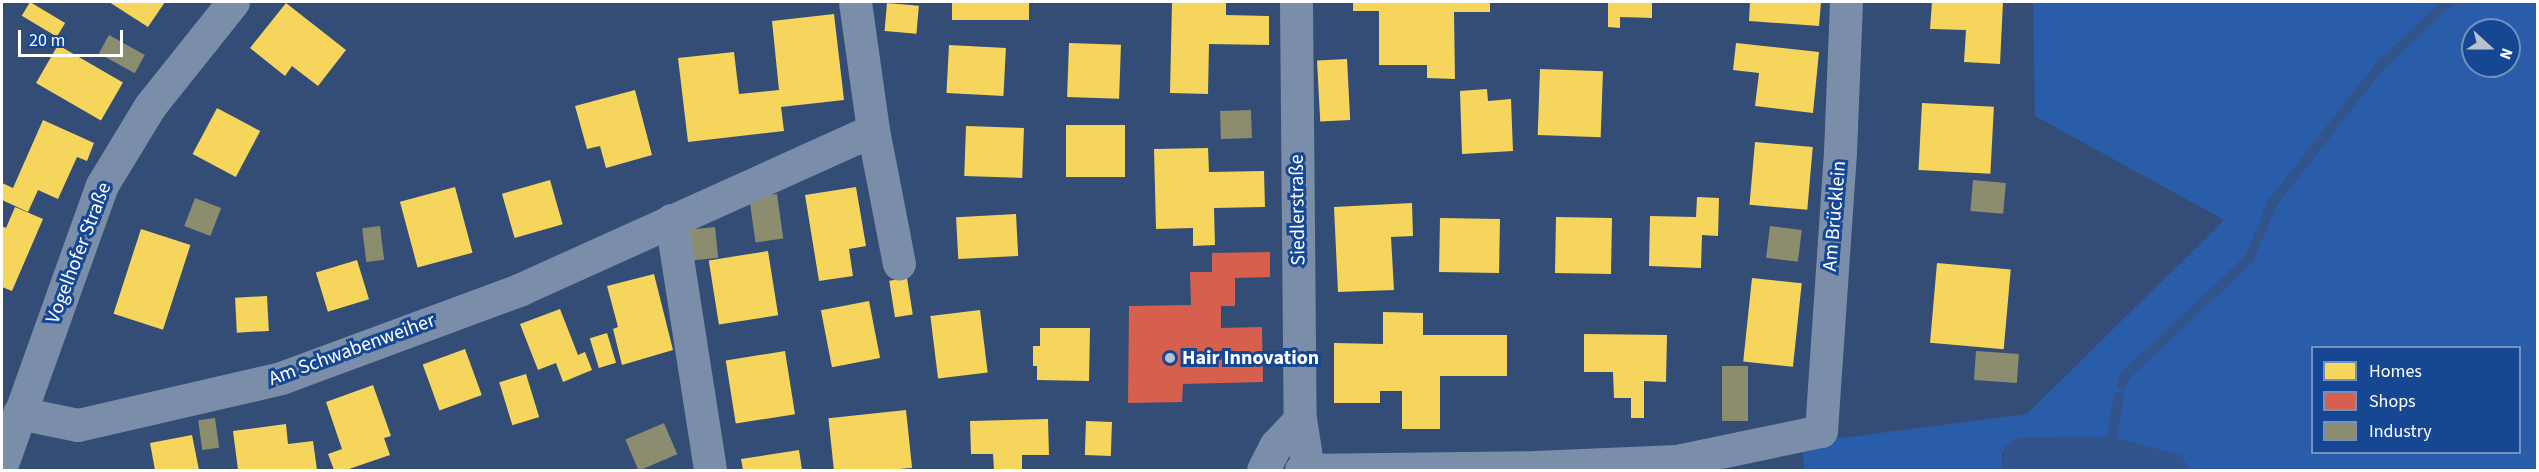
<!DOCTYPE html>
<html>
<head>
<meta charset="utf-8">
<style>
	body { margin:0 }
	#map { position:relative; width:2539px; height:472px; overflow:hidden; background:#334d76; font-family:"Source Sans 3",sans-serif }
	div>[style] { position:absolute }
	.green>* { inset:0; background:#295daa }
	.water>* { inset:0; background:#32548c }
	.homes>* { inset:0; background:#f6d55c; transform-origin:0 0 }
	.shops>* { inset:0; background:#d6604d }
	.industry>* { inset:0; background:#8c8c6e; transform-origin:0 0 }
	.stream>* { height:10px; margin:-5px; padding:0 5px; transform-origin:5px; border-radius:5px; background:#32548c }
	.minor>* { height:33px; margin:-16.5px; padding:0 16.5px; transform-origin:16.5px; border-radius:16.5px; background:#7b8ea9 }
	.dots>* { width:16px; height:16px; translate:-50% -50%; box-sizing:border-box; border:3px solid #164793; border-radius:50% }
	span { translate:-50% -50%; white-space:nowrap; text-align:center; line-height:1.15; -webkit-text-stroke:6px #164793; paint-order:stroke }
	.street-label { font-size:20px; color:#fff }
	.poi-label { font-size:20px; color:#fff; font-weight:700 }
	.left { translate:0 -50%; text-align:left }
	.frame { position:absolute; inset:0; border:3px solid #fff; pointer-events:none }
	.legend { position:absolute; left:2311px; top:346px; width:210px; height:108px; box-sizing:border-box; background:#164793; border:2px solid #7391be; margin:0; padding:8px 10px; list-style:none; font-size:18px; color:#fff }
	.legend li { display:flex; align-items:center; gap:12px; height:30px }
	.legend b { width:30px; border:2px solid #7391be }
	.north { position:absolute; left:2461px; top:18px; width:60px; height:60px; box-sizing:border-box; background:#164793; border:2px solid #7391be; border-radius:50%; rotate:111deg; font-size:16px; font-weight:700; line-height:24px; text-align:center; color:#fff }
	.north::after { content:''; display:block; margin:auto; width:21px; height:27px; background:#b8c1cf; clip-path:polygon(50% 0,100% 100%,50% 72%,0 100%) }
	.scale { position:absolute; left:18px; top:30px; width:105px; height:27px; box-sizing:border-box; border:3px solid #fff; border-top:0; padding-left:8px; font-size:18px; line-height:21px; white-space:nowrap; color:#fff; -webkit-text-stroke:4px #164793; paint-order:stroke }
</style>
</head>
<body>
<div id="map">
	<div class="green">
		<div style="clip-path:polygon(evenodd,2033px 2px,2537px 2px,2537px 470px,2190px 470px,2181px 456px,2112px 437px,2016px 438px,2002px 453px,2002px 470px,1804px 470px,1802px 443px,2027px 414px,2224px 220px,2035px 116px,2033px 2px,2473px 30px,2509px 30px,2509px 66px,2473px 66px,2473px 30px,2033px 2px,2312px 348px,2520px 348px,2520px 452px,2312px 452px,2312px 348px)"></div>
	</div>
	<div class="water">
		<div style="clip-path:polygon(2112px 437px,2181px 456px,2190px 470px,2002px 470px,2005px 446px,2016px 438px)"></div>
	</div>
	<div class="homes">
		<div style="left:30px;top:2px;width:41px;height:16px;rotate:31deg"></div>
		<div style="clip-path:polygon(109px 2px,165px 2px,148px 27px)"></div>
		<div style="left:952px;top:2px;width:77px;height:18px"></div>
		<div style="clip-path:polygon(1172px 2px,1226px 2px,1226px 15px,1269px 16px,1269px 45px,1209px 44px,1208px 94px,1170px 93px)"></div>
		<div style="clip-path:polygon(1353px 2px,1490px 2px,1490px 12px,1454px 12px,1455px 79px,1427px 78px,1427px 65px,1379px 65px,1379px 11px,1353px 11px)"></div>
		<div style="clip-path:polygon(1608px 2px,1652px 2px,1652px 18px,1620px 17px,1620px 28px,1608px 27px)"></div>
		<div style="clip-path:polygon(1750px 2px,1821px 2px,1819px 26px,1749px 21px)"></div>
		<div style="clip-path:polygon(1932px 2px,2003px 2px,2000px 64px,1964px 62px,1966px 30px,1930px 29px)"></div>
		<div style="clip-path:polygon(286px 3px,346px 50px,318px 86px,292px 66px,285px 76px,250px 48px)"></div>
		<div style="left:887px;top:3px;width:32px;height:28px;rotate:5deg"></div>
		<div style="clip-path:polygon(834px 14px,844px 100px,781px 107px,784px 131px,688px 142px,678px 58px,734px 52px,739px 94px,779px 90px,772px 21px)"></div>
		<div style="left:1069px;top:43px;width:52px;height:54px;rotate:2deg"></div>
		<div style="clip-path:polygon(1736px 43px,1819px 52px,1813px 113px,1755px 106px,1759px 73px,1733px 70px)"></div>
		<div style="left:58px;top:45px;width:75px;height:44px;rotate:30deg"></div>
		<div style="left:949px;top:45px;width:57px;height:48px;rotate:3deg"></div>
		<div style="left:1347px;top:59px;width:61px;height:30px;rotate:87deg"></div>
		<div style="left:1540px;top:69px;width:63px;height:66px;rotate:2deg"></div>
		<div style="clip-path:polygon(1487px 89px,1488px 101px,1511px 99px,1513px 151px,1462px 154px,1460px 91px)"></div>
		<div style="clip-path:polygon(635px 90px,652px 155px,606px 168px,600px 146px,587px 149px,575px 106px)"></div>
		<div style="left:1922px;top:103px;width:72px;height:67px;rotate:3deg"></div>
		<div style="left:217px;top:108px;width:49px;height:52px;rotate:28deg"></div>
		<div style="clip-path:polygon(43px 120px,94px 143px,87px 161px,77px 157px,58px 199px,38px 190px,28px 212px,2px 200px,2px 183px,13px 188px)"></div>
		<div style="left:1066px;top:125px;width:59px;height:52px"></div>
		<div style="left:966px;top:126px;width:58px;height:50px;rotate:2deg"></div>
		<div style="left:1755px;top:142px;width:58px;height:63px;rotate:5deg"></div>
		<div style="clip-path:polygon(1208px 148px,1209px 172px,1264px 171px,1265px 207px,1214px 208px,1215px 245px,1193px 246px,1193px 228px,1156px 229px,1154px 149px)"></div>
		<div style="left:550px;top:180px;width:46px;height:50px;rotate:74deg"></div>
		<div style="left:455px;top:187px;width:68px;height:57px;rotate:75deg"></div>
		<div style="clip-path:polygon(856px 187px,866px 246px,849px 249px,853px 276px,819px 281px,805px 195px)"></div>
		<div style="clip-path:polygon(1697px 197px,1719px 198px,1718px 236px,1702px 235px,1701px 268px,1649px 266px,1650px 216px,1696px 217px)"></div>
		<div style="clip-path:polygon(1412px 203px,1413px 236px,1391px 237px,1394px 290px,1338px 292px,1334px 207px)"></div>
		<div style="clip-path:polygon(15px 207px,43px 219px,12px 291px,2px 287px,2px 226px,6px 228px)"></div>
		<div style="left:1016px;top:214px;width:42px;height:60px;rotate:87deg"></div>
		<div style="left:1556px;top:217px;width:56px;height:56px;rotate:1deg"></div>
		<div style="left:1440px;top:218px;width:60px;height:54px;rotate:1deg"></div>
		<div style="left:141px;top:229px;width:52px;height:89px;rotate:18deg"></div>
		<div style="left:768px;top:251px;width:65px;height:60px;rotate:81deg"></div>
		<div style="left:357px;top:260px;width:41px;height:43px;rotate:73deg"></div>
		<div style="left:1937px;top:263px;width:74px;height:80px;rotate:5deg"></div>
		<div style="clip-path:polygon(654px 274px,673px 350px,622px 365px,613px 329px,618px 327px,607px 286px)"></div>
		<div style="left:907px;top:278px;width:37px;height:18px;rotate:81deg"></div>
		<div style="left:1752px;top:278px;width:50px;height:84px;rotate:6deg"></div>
		<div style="left:267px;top:296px;width:35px;height:32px;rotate:87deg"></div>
		<div style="left:869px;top:301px;width:58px;height:49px;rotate:79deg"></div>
		<div style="clip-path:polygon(560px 309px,578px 355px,585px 352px,592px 370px,563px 382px,556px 363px,538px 370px,520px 324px)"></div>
		<div style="left:980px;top:310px;width:63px;height:50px;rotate:83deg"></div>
		<div style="clip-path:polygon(1383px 312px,1423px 313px,1423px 335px,1507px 335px,1507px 376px,1440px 376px,1440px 429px,1402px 429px,1402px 391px,1380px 391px,1380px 403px,1334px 403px,1334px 343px,1383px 344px)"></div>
		<div style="clip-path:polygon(1040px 328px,1090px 328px,1089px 381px,1037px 380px,1037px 366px,1033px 366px,1033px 346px,1040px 346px)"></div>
		<div style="left:607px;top:333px;width:31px;height:18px;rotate:73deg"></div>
		<div style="clip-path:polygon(1584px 334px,1667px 335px,1666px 382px,1644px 381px,1644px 418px,1631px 418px,1631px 398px,1614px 398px,1613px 372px,1584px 372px)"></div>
		<div style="left:465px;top:349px;width:49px;height:45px;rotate:70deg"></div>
		<div style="left:785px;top:351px;width:64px;height:60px;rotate:81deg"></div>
		<div style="left:526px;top:374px;width:45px;height:28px;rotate:73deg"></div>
		<div style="clip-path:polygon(373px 385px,391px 436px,384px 438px,390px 455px,346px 470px,334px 470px,328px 454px,342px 449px,326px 402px)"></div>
		<div style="left:906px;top:410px;width:58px;height:78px;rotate:84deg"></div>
		<div style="clip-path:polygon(1048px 419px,1049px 455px,1022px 455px,1022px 470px,994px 470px,993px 454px,971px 454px,970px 421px)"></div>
		<div style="left:1086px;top:421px;width:26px;height:34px;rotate:2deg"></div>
		<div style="clip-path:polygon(286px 424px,288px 444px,313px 441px,317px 470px,238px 470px,233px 431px)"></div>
		<div style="clip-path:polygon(192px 435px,199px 470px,155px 470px,150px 443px)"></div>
		<div style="clip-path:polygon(799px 450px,802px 470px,743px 470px,741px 459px)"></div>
	</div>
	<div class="shops">
		<div style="clip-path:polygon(1270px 252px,1270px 277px,1235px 278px,1235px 306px,1221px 306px,1221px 328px,1262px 327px,1263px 382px,1183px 384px,1182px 402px,1128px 403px,1129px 306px,1191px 305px,1190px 272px,1212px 272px,1212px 253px)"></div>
	</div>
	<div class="industry">
		<div style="left:109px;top:35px;width:41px;height:21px;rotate:29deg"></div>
		<div style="left:1251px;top:110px;width:28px;height:31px;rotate:88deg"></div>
		<div style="left:1973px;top:180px;width:33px;height:31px;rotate:5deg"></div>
		<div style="left:777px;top:194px;width:45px;height:28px;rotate:82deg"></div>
		<div style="left:195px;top:198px;width:28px;height:30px;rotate:21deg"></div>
		<div style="left:380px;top:226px;width:34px;height:18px;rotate:83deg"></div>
		<div style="left:1770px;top:226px;width:32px;height:32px;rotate:7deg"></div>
		<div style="left:715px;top:227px;width:31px;height:29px;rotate:84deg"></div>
		<div style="left:1976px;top:351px;width:43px;height:29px;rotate:4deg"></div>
		<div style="left:1722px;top:366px;width:26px;height:55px"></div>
		<div style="left:215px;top:418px;width:30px;height:17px;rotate:82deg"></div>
		<div style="left:664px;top:423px;width:34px;height:42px;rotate:67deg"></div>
	</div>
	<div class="stream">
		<div style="left:2122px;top:385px;width:9px;rotate:-72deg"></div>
		<div style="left:2125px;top:376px;width:170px;rotate:-43.3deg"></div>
		<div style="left:2249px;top:259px;width:62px;rotate:-67.2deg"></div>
		<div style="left:2273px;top:202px;width:174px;rotate:-51.8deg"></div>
		<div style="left:2381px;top:65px;width:92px;rotate:-43.2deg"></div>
		<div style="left:2112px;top:437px;width:41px;rotate:-80.1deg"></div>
	</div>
	<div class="minor">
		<div style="left:1296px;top:2px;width:417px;rotate:89.5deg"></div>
		<div style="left:1300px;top:419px;width:51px;rotate:80.9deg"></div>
		<div style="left:873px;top:130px;width:136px;rotate:79deg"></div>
		<div style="left:671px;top:220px;width:253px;rotate:81.1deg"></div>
		<div style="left:19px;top:413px;width:60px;rotate:11.5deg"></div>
		<div style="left:78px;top:425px;width:208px;rotate:-13deg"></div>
		<div style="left:281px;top:378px;width:256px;rotate:-20.3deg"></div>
		<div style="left:521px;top:289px;width:386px;rotate:-24.3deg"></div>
		<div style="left:873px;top:130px;width:129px;rotate:-98deg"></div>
		<div style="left:2px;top:464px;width:296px;rotate:-70.3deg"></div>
		<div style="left:102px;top:185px;width:92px;rotate:-58.7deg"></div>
		<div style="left:150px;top:106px;width:133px;rotate:-51.4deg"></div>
		<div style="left:1263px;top:470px;width:28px;rotate:-63deg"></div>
		<div style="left:1276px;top:445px;width:35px;rotate:-47deg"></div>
		<div style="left:1301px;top:470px;width:234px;rotate:-0.7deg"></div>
		<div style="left:1535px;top:467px;width:142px;rotate:-2.4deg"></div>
		<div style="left:1677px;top:461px;width:147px;rotate:-11.8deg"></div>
		<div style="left:1821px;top:431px;width:280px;rotate:-86.1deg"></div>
		<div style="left:1840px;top:152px;width:150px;rotate:-87.7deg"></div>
	</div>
	<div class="dots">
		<div style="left:1170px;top:358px;background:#b8c1cf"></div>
	</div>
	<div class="street-label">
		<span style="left:1298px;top:210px;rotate:-91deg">Siedlerstraße</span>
		<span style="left:1835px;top:216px;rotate:-85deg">Am Brücklein</span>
		<span style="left:79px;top:253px;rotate:-69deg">Vogelhofer Straße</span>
		<span style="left:352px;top:350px;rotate:-20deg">Am Schwabenweiher</span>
	</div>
	<div class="poi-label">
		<span class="left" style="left:1182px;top:358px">Hair Innovation</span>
	</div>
	<div class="frame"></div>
	<ul class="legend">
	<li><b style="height:16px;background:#f6d55c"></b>Homes</li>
	<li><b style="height:16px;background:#d6604d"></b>Shops</li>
	<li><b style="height:16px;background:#8c8c6e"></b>Industry</li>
	</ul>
	<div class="north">N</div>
	<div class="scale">20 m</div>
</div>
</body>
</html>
